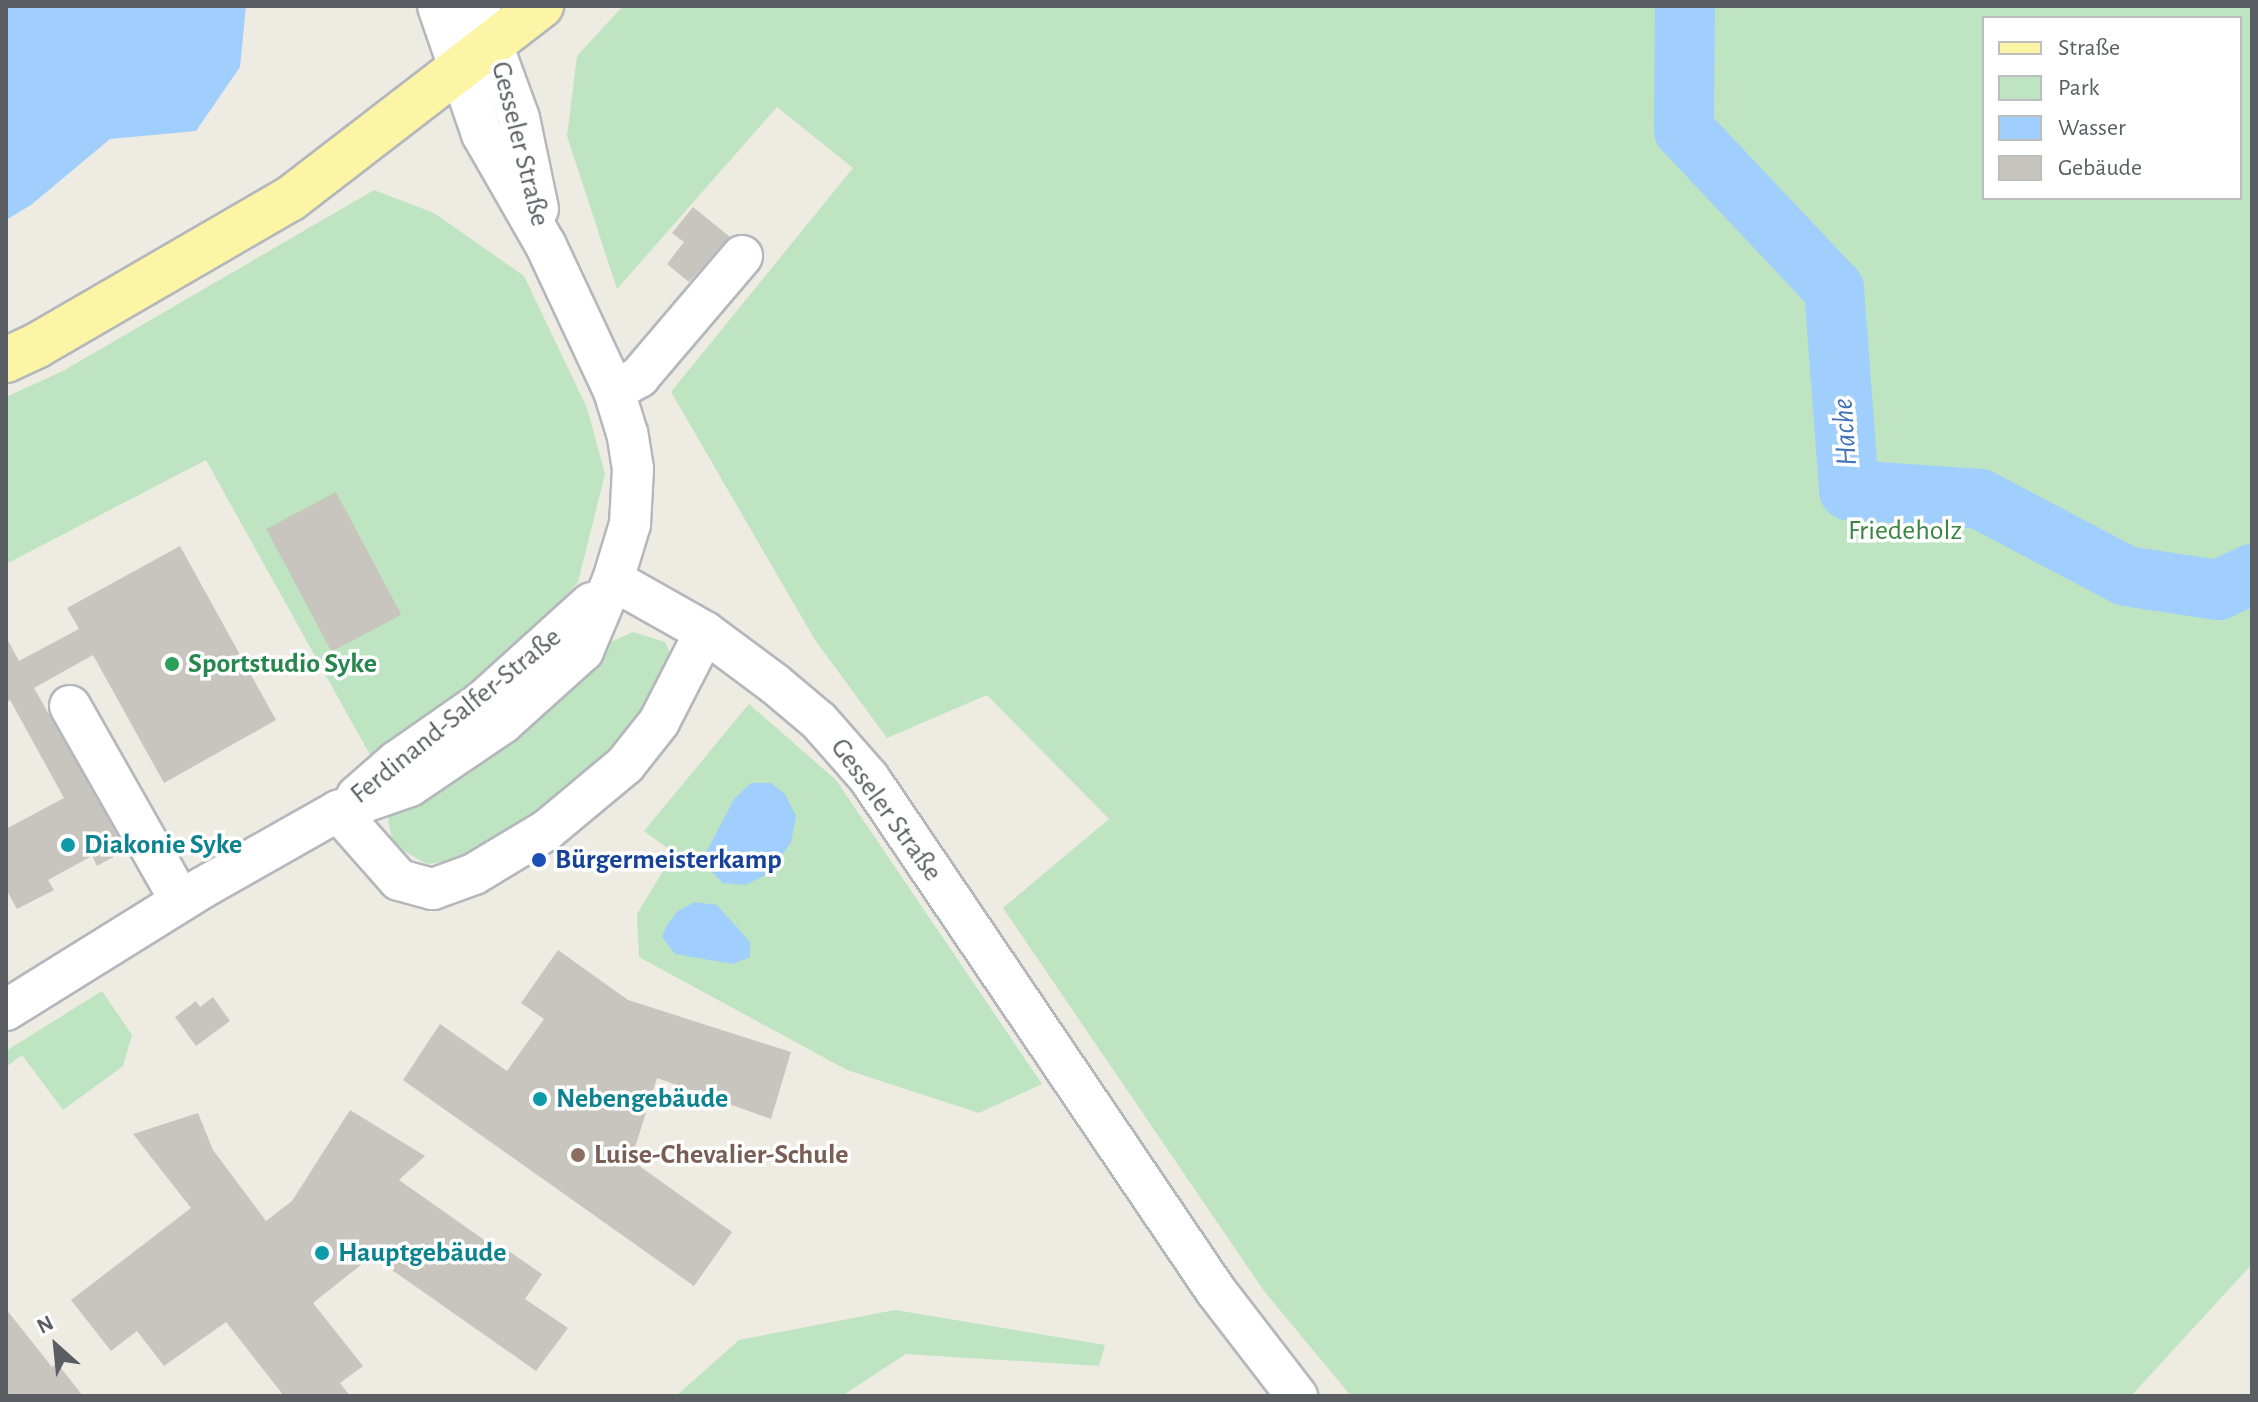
<!DOCTYPE html>
<html>
<head>
<meta charset="utf-8">
<style>
	body { margin:0 }
	#map { position:relative; width:2258px; height:1402px; overflow:hidden; background:#edebe2; font-family:"Alegreya Sans",sans-serif }
	div>[style] { position:absolute }
	.green>* { inset:0; background:#bee4c1 }
	.water>* { inset:0; background:#a1cffd }
	.river>* { height:60px; margin:-30px; padding:0 30px; transform-origin:30px; border-radius:30px; background:#a1cffd }
	.building>* { inset:0; background:#c8c5bf; transform-origin:0 0 }
	.roads { filter:drop-shadow(2px 0 #b4b7bc) drop-shadow(-2px 0 #b4b7bc) drop-shadow(0 2px #b4b7bc) drop-shadow(0 -2px #b4b7bc) }
	.minor>* { height:40px; margin:-20px; padding:0 20px; transform-origin:20px; border-radius:20px; background:#fff }
	.major>* { height:44px; margin:-22px; padding:0 22px; transform-origin:22px; border-radius:22px; background:#fdf5a6 }
	.dots>* { width:22px; height:22px; translate:-50% -50%; box-sizing:border-box; border:4px solid #fff; border-radius:50% }
	span { translate:-50% -50%; white-space:nowrap; text-align:center; line-height:1.15; -webkit-text-stroke:7px #fff; paint-order:stroke }
	.street-label { font-size:28px; color:#5a5d62 }
	.park-label { font-size:28px; color:#378540 }
	.leisure-label { font-size:28px; color:#27864d; font-weight:700 }
	.left { translate:0 -50%; text-align:left }
	.culture-label { font-size:28px; color:#0d838f; font-weight:700 }
	.transit-label { font-size:28px; color:#164399; font-weight:700 }
	.education-label { font-size:28px; color:#785e54; font-weight:700 }
	.water-label { font-size:30px; color:#4273b7; font-style:italic }
	.frame { position:absolute; inset:0; border:8px solid #5a5d62; pointer-events:none }
	.legend { position:absolute; left:1982px; top:16px; width:260px; height:184px; box-sizing:border-box; background:#fff; border:2px solid #bdbec0; margin:0; padding:10px 14px; list-style:none; font-size:24px; color:#5a5d62 }
	.legend li { display:flex; align-items:center; gap:16px; height:40px }
	.legend b { width:40px; border:2px solid #bdbec0 }
	.north { position:absolute; left:16px; top:1306px; width:80px; height:80px; -webkit-text-stroke:6px #fff; paint-order:stroke; rotate:333deg; font-size:22px; font-weight:700; line-height:32px; text-align:center; color:#5a5d62 }
	.north::after { content:''; display:block; margin:auto; width:28px; height:36px; background:#5a5d62; clip-path:polygon(50% 0,100% 100%,50% 72%,0 100%) }
</style>
</head>
<body>
<div id="map">
	<div class="green">
		<div style="clip-path:polygon(evenodd,623px 6px,2252px 6px,2252px 1264px,2131px 1396px,1351px 1396px,1264px 1291px,1003px 908px,1109px 819px,987px 695px,887px 738px,815px 640px,671px 392px,853px 168px,777px 107px,617px 289px,567px 136px,577px 56px,623px 6px,2240px 18px,2240px 198px,1984px 198px,1984px 18px,2240px 18px)"></div>
		<div style="clip-path:polygon(374px 190px,434px 213px,524px 276px,587px 408px,605px 474px,578px 582px,506px 660px,374px 762px,206px 460px,6px 564px,6px 397px,63px 371px)"></div>
		<div style="clip-path:polygon(633px 632px,665px 642px,676px 666px,650px 708px,554px 802px,470px 858px,427px 864px,393px 845px,388px 819px,395px 807px,602px 646px)"></div>
		<div style="clip-path:polygon(749px 704px,836px 780px,1042px 1084px,979px 1113px,847px 1070px,639px 957px,637px 914px,674px 853px,644px 831px)"></div>
		<div style="clip-path:polygon(102px 991px,132px 1035px,123px 1066px,63px 1110px,22px 1055px,6px 1067px,6px 1051px)"></div>
		<div style="clip-path:polygon(895px 1310px,1105px 1345px,1099px 1366px,906px 1354px,842px 1396px,676px 1396px,739px 1340px)"></div>
	</div>
	<div class="water">
		<div style="clip-path:polygon(6px 6px,246px 6px,240px 67px,196px 131px,110px 139px,31px 205px,6px 220px)"></div>
		<div style="clip-path:polygon(751px 783px,771px 783px,785px 794px,796px 816px,791px 842px,770px 873px,745px 885px,723px 883px,708px 868px,707px 851px,734px 799px)"></div>
		<div style="clip-path:polygon(695px 902px,717px 905px,750px 942px,750px 957px,733px 964px,675px 954px,662px 937px,667px 925px,678px 911px)"></div>
	</div>
	<div class="river">
		<div style="left:1685px;top:6px;width:124px;rotate:90.5deg"></div>
		<div style="left:1684px;top:130px;width:219px;rotate:46.7deg"></div>
		<div style="left:1834px;top:289px;width:202px;rotate:85.7deg"></div>
		<div style="left:1849px;top:490px;width:131px;rotate:3.9deg"></div>
		<div style="left:1980px;top:499px;width:165px;rotate:27.8deg"></div>
		<div style="left:2126px;top:576px;width:93px;rotate:8.7deg"></div>
		<div style="left:2218px;top:590px;width:38px;rotate:-25deg"></div>
	</div>
	<div class="building">
		<div style="clip-path:polygon(693px 207px,730px 237px,689px 282px,667px 264px,684px 242px,672px 233px)"></div>
		<div style="left:336px;top:492px;width:139px;height:79px;rotate:62deg"></div>
		<div style="clip-path:polygon(180px 546px,276px 720px,164px 783px,93px 655px,34px 688px,126px 850px,97px 866px,92px 856px,48px 880px,54px 890px,17px 909px,6px 889px,6px 829px,64px 798px,10px 700px,6px 703px,6px 637px,19px 661px,79px 629px,67px 608px)"></div>
		<div style="clip-path:polygon(558px 950px,628px 1000px,791px 1052px,771px 1119px,657px 1078px,631px 1160px,732px 1232px,694px 1286px,403px 1080px,440px 1024px,507px 1071px,544px 1019px,521px 1003px)"></div>
		<div style="clip-path:polygon(213px 997px,230px 1021px,196px 1046px,175px 1017px,196px 1001px,200px 1007px)"></div>
		<div style="clip-path:polygon(350px 1110px,425px 1156px,399px 1180px,500px 1251px,503px 1247px,542px 1274px,525px 1299px,568px 1328px,536px 1371px,372px 1256px,313px 1303px,363px 1366px,340px 1383px,350px 1396px,284px 1396px,226px 1322px,164px 1366px,137px 1331px,111px 1351px,71px 1300px,191px 1208px,133px 1134px,198px 1113px,213px 1150px,266px 1221px,292px 1201px)"></div>
		<div style="clip-path:polygon(6px 1309px,52px 1367px,57px 1363px,83px 1396px,6px 1396px)"></div>
	</div>
	<div class="roads">
		<div class="minor">
			<div style="left:478px;top:6px;width:119px;rotate:69.9deg"></div>
			<div style="left:519px;top:118px;width:93px;rotate:78.2deg"></div>
			<div style="left:614px;top:391px;width:29px;rotate:-29deg"></div>
			<div style="left:639px;top:377px;width:159px;rotate:-49.6deg"></div>
			<div style="left:613px;top:580px;width:106px;rotate:29.5deg"></div>
			<div style="left:705px;top:632px;width:87px;rotate:36.6deg"></div>
			<div style="left:775px;top:684px;width:57px;rotate:40.1deg"></div>
			<div style="left:819px;top:721px;width:76px;rotate:48.7deg"></div>
			<div style="left:869px;top:778px;width:619px;rotate:55.93deg"></div>
			<div style="left:1216px;top:1291px;width:133px;rotate:52.4deg"></div>
			<div style="left:70px;top:706px;width:224px;rotate:60.4deg"></div>
			<div style="left:357px;top:796px;width:52px;rotate:-41.1deg"></div>
			<div style="left:396px;top:762px;width:105px;rotate:-34.9deg"></div>
			<div style="left:482px;top:702px;width:147px;rotate:-42.2deg"></div>
			<div style="left:338px;top:811px;width:92px;rotate:48.5deg"></div>
			<div style="left:399px;top:880px;width:35px;rotate:15deg"></div>
			<div style="left:433px;top:889px;width:44px;rotate:-20.1deg"></div>
			<div style="left:474px;top:874px;width:85px;rotate:-31.1deg"></div>
			<div style="left:547px;top:830px;width:102px;rotate:-39.8deg"></div>
			<div style="left:625px;top:765px;width:55px;rotate:-51.7deg"></div>
			<div style="left:659px;top:722px;width:101px;rotate:-62.9deg"></div>
			<div style="left:6px;top:1010px;width:231px;rotate:-31.9deg"></div>
			<div style="left:202px;top:888px;width:156px;rotate:-29.5deg"></div>
			<div style="left:338px;top:811px;width:76px;rotate:-19.1deg"></div>
			<div style="left:410px;top:786px;width:112px;rotate:-34.1deg"></div>
			<div style="left:503px;top:723px;width:108px;rotate:-42deg"></div>
			<div style="left:583px;top:651px;width:77px;rotate:-67.1deg"></div>
			<div style="left:613px;top:580px;width:59px;rotate:-73.1deg"></div>
			<div style="left:630px;top:524px;width:55px;rotate:-86.9deg"></div>
			<div style="left:633px;top:469px;width:36px;rotate:-99deg"></div>
			<div style="left:627px;top:433px;width:44px;rotate:-107.2deg"></div>
			<div style="left:614px;top:391px;width:162px;rotate:-115.1deg"></div>
			<div style="left:545px;top:244px;width:127px;rotate:-119.8deg"></div>
			<div style="left:482px;top:134px;width:135px;rotate:-109deg"></div>
		</div>
		<div class="major">
			<div style="left:6px;top:360px;width:33px;rotate:-25deg"></div>
			<div style="left:36px;top:346px;width:293px;rotate:-30.1deg"></div>
			<div style="left:290px;top:199px;width:317px;rotate:-37.6deg"></div>
		</div>
	</div>
	<div class="dots">
		<div style="left:172px;top:664px;background:#2e9e5b"></div>
		<div style="left:68px;top:845px;background:#0f9aa8"></div>
		<div style="left:539px;top:860px;background:#1a4fb4"></div>
		<div style="left:540px;top:1099px;background:#0f9aa8"></div>
		<div style="left:578px;top:1155px;background:#8d6e63"></div>
		<div style="left:322px;top:1253px;background:#0f9aa8"></div>
	</div>
	<div class="street-label">
		<span style="left:520px;top:144px;rotate:76deg">Gesseler Straße</span>
		<span style="left:456px;top:716px;rotate:-39deg">Ferdinand-Salfer-Straße</span>
		<span style="left:886px;top:810px;rotate:54deg">Gesseler Straße</span>
	</div>
	<div class="park-label">
		<span style="left:1905px;top:531px">Friedeholz</span>
	</div>
	<div class="leisure-label">
		<span class="left" style="left:188px;top:664px">Sportstudio Syke</span>
	</div>
	<div class="culture-label">
		<span class="left" style="left:84px;top:845px">Diakonie Syke</span>
		<span class="left" style="left:556px;top:1099px">Nebengebäude</span>
		<span class="left" style="left:338px;top:1253px">Hauptgebäude</span>
	</div>
	<div class="transit-label">
		<span class="left" style="left:555px;top:860px">Bürgermeisterkamp</span>
	</div>
	<div class="education-label">
		<span class="left" style="left:594px;top:1155px">Luise-Chevalier-Schule</span>
	</div>
	<div class="water-label">
		<span style="left:1845px;top:432px;rotate:-94deg">Hache</span>
	</div>
	<div class="frame"></div>
	<ul class="legend">
	<li><b style="height:10px;background:#fdf5a6"></b>Straße</li>
	<li><b style="height:22px;background:#bee4c1"></b>Park</li>
	<li><b style="height:22px;background:#a1cffd"></b>Wasser</li>
	<li><b style="height:22px;background:#c8c5bf"></b>Gebäude</li>
	</ul>
	<div class="north">N</div>
</div>
</body>
</html>
